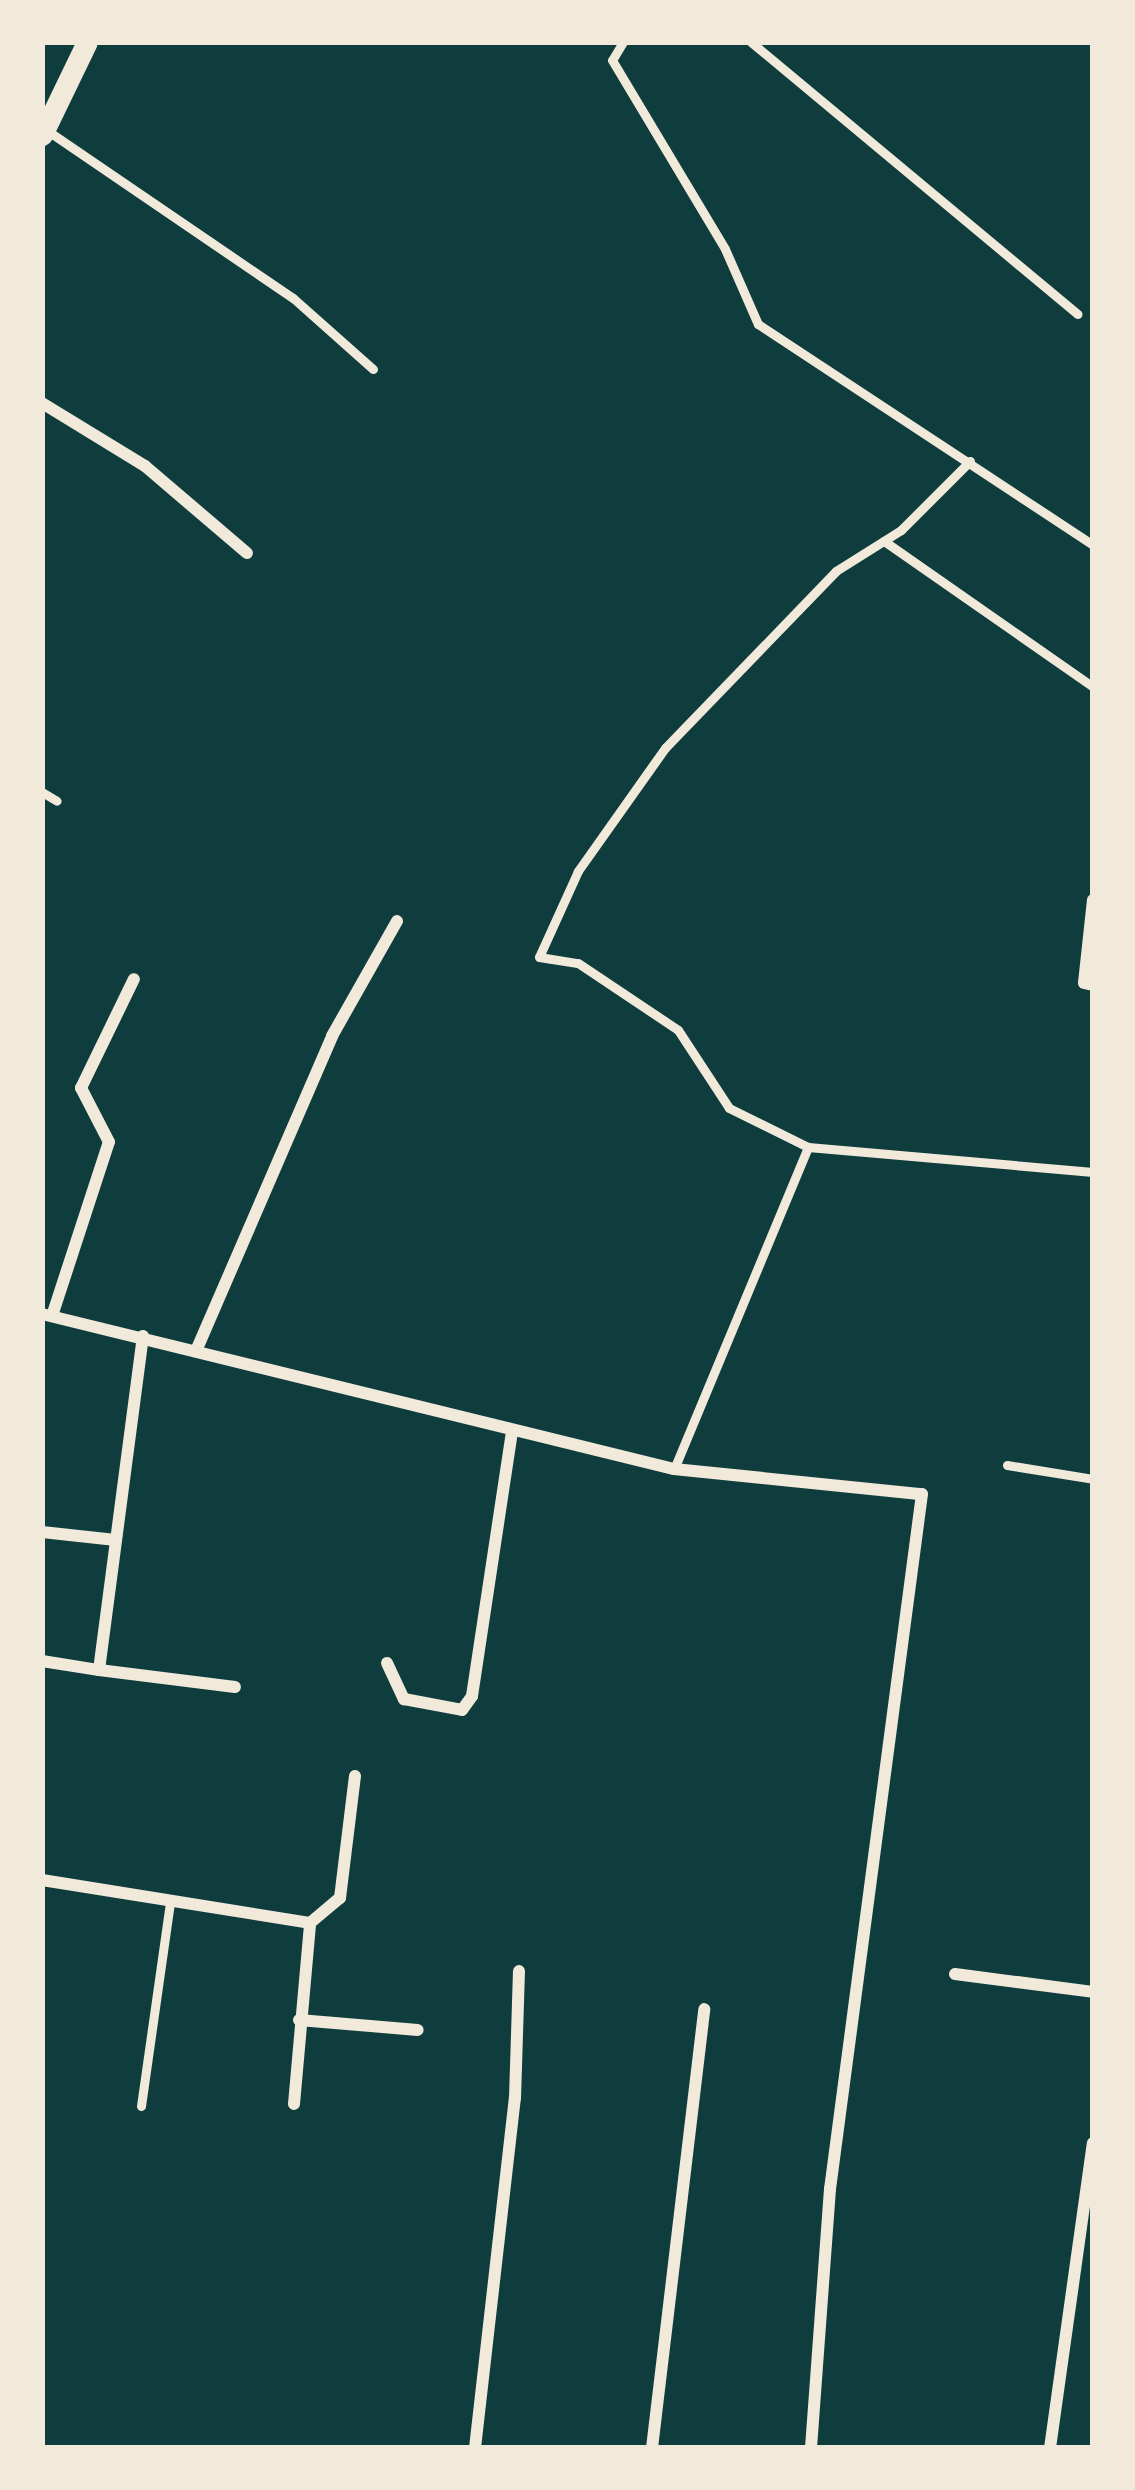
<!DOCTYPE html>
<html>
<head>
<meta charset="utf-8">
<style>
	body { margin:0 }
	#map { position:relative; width:1135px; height:2490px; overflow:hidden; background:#0f3d3e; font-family:Commissioner,sans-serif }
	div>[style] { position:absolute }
	.service>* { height:9px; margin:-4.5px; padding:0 4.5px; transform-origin:4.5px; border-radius:4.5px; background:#f1e9da }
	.minor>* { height:12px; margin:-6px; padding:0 6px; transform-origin:6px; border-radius:6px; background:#f1e9da }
	.tertiary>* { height:21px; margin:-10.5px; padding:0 10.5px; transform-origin:10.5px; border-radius:10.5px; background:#f1e9da }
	span { translate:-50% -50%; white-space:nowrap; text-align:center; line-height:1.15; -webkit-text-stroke:9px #f1e9da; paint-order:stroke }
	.frame { position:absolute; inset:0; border:45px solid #f1e9da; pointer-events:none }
</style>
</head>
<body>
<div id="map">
	<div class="service">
		<div style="left:623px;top:42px;width:21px;rotate:121deg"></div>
		<div style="left:612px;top:60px;width:220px;rotate:59.1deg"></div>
		<div style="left:725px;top:249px;width:82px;rotate:66.3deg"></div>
		<div style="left:758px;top:324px;width:401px;rotate:33.4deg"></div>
		<div style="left:751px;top:42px;width:425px;rotate:39.8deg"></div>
		<div style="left:45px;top:129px;width:300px;rotate:34.3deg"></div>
		<div style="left:293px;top:298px;width:107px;rotate:41.6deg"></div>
		<div style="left:970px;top:461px;width:98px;rotate:135deg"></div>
		<div style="left:901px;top:530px;width:77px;rotate:147.8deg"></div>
		<div style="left:836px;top:571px;width:246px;rotate:134deg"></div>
		<div style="left:665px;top:748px;width:151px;rotate:125.3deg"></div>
		<div style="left:578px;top:871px;width:94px;rotate:114.4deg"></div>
		<div style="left:539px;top:957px;width:39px;rotate:9deg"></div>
		<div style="left:578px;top:963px;width:120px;rotate:33.8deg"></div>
		<div style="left:678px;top:1030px;width:93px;rotate:56.8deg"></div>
		<div style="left:729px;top:1108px;width:88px;rotate:26.3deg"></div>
		<div style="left:808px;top:1147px;width:286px;rotate:5deg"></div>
		<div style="left:884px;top:541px;width:255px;rotate:34.9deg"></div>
		<div style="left:42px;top:792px;width:17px;rotate:31deg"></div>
		<div style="left:1007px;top:1465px;width:87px;rotate:9.2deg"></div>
		<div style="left:674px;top:1469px;width:349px;rotate:-67.4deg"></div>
		<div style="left:141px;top:2106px;width:206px;rotate:-81.9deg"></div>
	</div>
	<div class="minor">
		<div style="left:42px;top:403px;width:121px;rotate:31.5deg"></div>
		<div style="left:145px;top:466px;width:134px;rotate:40.5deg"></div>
		<div style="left:1093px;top:900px;width:83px;rotate:96.2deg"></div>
		<div style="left:1084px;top:983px;width:9px;rotate:13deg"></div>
		<div style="left:42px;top:1314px;width:651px;rotate:13.78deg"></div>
		<div style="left:674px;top:1469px;width:249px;rotate:5.8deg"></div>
		<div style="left:922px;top:1494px;width:701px;rotate:97.54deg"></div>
		<div style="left:830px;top:2189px;width:260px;rotate:94.2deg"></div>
		<div style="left:52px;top:1316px;width:183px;rotate:-71.9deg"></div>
		<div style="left:109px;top:1142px;width:61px;rotate:-117.4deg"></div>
		<div style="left:81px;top:1088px;width:121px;rotate:-64.1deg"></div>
		<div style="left:196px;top:1351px;width:343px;rotate:-66.6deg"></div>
		<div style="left:332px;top:1036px;width:132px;rotate:-60.5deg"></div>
		<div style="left:42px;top:1532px;width:74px;rotate:6.2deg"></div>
		<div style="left:42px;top:1661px;width:58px;rotate:9deg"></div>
		<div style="left:99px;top:1670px;width:337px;rotate:-82.5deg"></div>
		<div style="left:387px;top:1663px;width:40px;rotate:65deg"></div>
		<div style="left:404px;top:1699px;width:59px;rotate:10.7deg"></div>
		<div style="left:462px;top:1710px;width:17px;rotate:-54deg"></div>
		<div style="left:472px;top:1696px;width:269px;rotate:-81.4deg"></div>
		<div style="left:99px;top:1670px;width:137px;rotate:7.1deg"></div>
		<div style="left:42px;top:1880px;width:271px;rotate:9.1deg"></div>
		<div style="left:310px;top:1923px;width:39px;rotate:-40deg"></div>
		<div style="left:340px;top:1898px;width:123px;rotate:-83deg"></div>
		<div style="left:955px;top:1974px;width:139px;rotate:7.4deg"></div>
		<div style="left:299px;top:2020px;width:119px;rotate:4.8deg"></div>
		<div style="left:294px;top:2104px;width:182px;rotate:-84.9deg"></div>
		<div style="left:475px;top:2448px;width:352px;rotate:-83.5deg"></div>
		<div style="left:515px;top:2098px;width:127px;rotate:-88.2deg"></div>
		<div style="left:652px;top:2448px;width:442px;rotate:-83.2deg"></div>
		<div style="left:1050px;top:2448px;width:308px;rotate:-82deg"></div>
	</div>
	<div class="tertiary">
		<div style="left:42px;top:135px;width:103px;rotate:-64.2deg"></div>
	</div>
	<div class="frame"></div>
</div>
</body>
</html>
